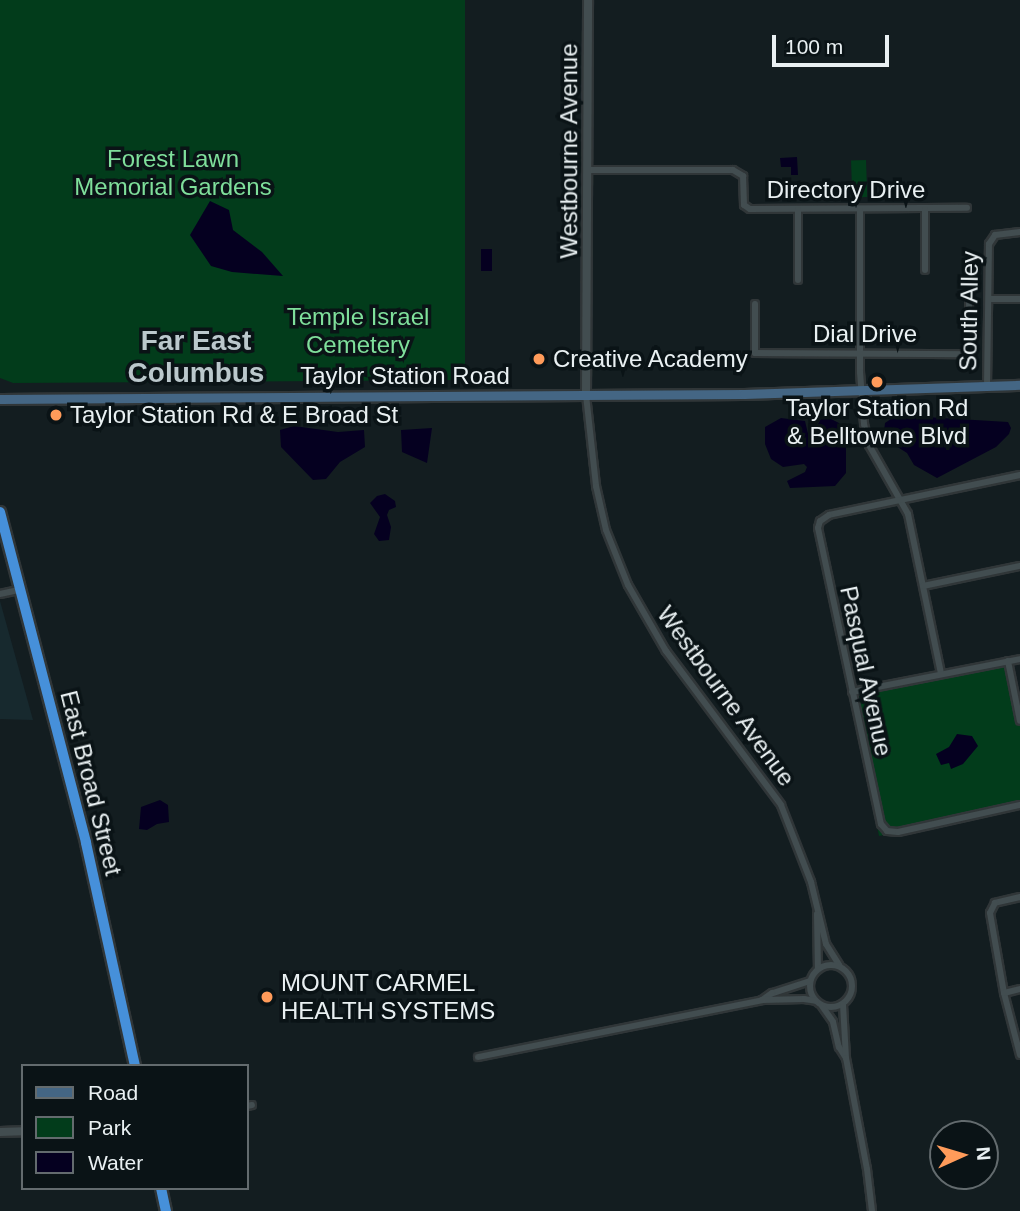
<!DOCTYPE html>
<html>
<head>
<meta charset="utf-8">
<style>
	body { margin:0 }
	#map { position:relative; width:1020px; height:1211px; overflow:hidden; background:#131d20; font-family:Helvetica,sans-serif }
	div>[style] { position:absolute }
	.built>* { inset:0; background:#17292e }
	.green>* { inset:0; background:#023c1b; transform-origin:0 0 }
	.water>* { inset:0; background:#050020; transform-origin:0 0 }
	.roads { filter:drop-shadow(2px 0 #303638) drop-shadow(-2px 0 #303638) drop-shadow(0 2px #303638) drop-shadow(0 -2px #303638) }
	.minor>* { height:6px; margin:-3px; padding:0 3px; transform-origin:3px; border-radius:3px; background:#424d50 }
	.minor>.ring { margin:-3px; padding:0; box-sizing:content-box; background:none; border:6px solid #424d50; border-radius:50% }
	.tertiary>* { height:8px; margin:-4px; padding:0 4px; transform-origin:4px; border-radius:4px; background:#424d50 }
	.secondary>* { height:9px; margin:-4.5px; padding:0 4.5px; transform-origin:4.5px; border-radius:4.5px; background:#446684 }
	.trunk>* { height:10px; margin:-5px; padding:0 5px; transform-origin:5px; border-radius:5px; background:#4690da }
	.dots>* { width:19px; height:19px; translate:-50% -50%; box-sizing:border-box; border:4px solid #0a1316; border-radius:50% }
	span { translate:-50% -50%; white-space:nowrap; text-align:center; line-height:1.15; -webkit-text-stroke:7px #0a1316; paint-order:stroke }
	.street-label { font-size:24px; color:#e9f0f2 }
	.park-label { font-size:24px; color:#7fdf9b }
	.poi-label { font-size:24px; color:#e9f0f2 }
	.left { translate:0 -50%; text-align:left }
	.quarter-label { font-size:28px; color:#bbc8cc; font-weight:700 }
	.legend { position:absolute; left:21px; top:1064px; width:228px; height:126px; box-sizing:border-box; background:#0a1316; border:2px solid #636b6e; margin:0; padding:9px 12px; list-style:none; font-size:21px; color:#e9f0f2 }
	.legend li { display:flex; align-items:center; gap:14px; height:35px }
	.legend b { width:35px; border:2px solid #636b6e }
	.north { position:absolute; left:929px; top:1120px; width:70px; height:70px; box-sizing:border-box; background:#0a1316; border:2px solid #636b6e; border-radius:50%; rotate:86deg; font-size:19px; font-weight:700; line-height:28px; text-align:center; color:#e9f0f2 }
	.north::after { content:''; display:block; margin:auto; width:24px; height:32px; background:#ff9b5a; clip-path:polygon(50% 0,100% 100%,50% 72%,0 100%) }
	.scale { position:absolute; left:772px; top:35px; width:117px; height:32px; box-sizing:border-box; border:4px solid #e9f0f2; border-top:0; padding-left:9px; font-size:21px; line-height:24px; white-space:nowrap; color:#e9f0f2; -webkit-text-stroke:5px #0a1316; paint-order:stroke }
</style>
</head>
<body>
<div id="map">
	<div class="built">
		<div style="clip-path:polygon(0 601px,33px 720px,0 719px)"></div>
	</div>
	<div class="green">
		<div style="clip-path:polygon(0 0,465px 0,465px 380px,13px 383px,0 378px)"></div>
		<div style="left:866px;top:160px;width:37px;height:15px;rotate:88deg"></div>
		<div style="clip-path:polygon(1008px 661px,1020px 721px,1020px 805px,879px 836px,852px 692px)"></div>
	</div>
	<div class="water">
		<div style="clip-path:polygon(797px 157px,798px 175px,791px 175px,791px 167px,781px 167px,780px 158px)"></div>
		<div style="clip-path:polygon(210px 201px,229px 210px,233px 230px,262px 252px,283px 276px,232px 272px,211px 266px,190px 235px)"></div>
		<div style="left:481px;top:249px;width:11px;height:22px"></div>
		<div style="clip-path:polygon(925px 417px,1008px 422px,1011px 428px,1009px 434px,996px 447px,937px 478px,914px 465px,907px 453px,885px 439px,884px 432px,885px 423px,891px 419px)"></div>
		<div style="clip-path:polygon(781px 418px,805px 421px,809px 438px,821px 419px,829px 418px,839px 423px,846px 442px,846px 473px,835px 486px,790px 488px,787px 481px,805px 472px,807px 467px,804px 464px,783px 467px,771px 459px,765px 444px,765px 427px)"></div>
		<div style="clip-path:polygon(294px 426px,338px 432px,364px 430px,365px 447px,340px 462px,326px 479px,313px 480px,281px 447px,280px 430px)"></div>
		<div style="clip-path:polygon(432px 428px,427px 463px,402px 452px,401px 430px)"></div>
		<div style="clip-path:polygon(385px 494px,395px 501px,396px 507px,389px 510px,387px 515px,391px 527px,389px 540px,379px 541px,374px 534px,380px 517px,370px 503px,377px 496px)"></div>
		<div style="clip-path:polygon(957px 734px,972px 736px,978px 746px,963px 764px,951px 769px,949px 763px,941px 765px,936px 754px,949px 747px)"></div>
		<div style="clip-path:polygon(160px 800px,168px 805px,169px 822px,157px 824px,147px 830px,139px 829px,141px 807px)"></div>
	</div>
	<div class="roads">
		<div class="minor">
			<div style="left:588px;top:170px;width:145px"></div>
			<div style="left:733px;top:170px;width:12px;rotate:31deg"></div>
			<div style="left:743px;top:176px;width:29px;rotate:88deg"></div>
			<div style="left:744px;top:205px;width:7px;rotate:34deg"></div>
			<div style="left:750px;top:209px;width:217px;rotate:-0.3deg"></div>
			<div style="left:798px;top:210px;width:70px;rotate:90deg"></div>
			<div style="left:925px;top:210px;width:60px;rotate:90deg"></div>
			<div style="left:860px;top:211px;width:161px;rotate:90deg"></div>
			<div style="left:860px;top:372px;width:52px;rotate:85.6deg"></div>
			<div style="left:864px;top:424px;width:22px;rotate:77deg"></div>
			<div style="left:869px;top:445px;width:79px;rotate:60.5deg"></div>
			<div style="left:908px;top:514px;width:163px;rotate:78.3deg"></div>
			<div style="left:989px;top:299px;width:31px"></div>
			<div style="left:755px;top:304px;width:49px;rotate:90deg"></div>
			<div style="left:755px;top:353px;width:215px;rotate:0.3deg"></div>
			<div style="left:970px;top:354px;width:53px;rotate:-91.1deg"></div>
			<div style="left:987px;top:386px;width:142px;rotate:-89.2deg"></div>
			<div style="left:989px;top:244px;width:11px;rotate:-56deg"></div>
			<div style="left:995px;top:235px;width:25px;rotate:-7deg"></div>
			<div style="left:586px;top:395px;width:92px;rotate:83.7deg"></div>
			<div style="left:596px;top:486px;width:45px;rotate:77.2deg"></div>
			<div style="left:606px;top:530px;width:59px;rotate:68.2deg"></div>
			<div style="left:628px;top:585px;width:76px;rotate:60.1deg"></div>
			<div style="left:666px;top:651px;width:192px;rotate:53.2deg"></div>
			<div style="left:781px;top:805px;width:83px;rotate:68.7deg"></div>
			<div style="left:811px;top:882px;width:64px;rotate:76.4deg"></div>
			<div style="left:826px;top:944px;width:25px;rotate:58deg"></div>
			<div style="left:1020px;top:475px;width:195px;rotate:168.2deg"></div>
			<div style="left:829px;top:515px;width:11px;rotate:146deg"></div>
			<div style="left:820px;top:521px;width:7px;rotate:106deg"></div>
			<div style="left:818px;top:528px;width:303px;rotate:78deg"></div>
			<div style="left:881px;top:824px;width:9px;rotate:49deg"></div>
			<div style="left:887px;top:831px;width:11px;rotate:5deg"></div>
			<div style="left:898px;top:832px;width:125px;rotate:-12.5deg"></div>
			<div style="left:923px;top:586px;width:99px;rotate:-11.7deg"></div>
			<div style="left:0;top:594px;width:19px;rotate:-12deg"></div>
			<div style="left:1008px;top:661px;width:61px;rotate:78.7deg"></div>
			<div style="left:852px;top:692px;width:171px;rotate:-11.1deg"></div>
			<div style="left:1020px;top:897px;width:26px;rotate:167deg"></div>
			<div style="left:995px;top:903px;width:11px;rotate:117deg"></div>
			<div style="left:990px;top:913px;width:81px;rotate:80.1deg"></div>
			<div style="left:1004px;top:993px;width:64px;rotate:75.5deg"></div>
			<div style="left:817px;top:914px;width:55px;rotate:89deg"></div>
			<div class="ring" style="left:810px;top:965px;width:36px;height:36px"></div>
			<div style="left:810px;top:981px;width:40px;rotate:162deg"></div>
			<div style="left:772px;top:993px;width:12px;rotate:145deg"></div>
			<div style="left:762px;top:1000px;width:42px;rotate:-1.4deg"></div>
			<div style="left:804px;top:999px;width:12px;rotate:9deg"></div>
			<div style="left:1004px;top:993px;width:16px;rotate:-14deg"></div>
			<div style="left:822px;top:1006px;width:19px;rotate:55deg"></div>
			<div style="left:833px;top:1022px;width:26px;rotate:77deg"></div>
			<div style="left:839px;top:1047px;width:13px;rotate:58deg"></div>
			<div style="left:846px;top:1058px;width:54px;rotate:-93.2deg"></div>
			<div style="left:478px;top:1057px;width:290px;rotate:-11.3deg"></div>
			<div style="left:846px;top:1058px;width:113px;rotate:79.3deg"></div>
			<div style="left:867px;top:1169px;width:42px;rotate:83.2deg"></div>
			<div style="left:247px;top:1106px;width:5px;rotate:-11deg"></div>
		</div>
		<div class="tertiary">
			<div style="left:586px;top:395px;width:395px;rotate:-89.7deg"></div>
			<div style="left:0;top:1132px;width:23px;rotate:-2deg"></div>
		</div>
		<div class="secondary">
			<div style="left:0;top:399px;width:744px;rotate:-0.39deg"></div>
			<div style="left:744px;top:394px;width:276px;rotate:-1.9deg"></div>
		</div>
		<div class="trunk">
			<div style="left:0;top:512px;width:342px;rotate:75.4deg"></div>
			<div style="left:86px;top:843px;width:228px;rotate:77.6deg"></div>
			<div style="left:161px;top:1188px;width:24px;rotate:78deg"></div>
		</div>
	</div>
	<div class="dots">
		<div style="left:539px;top:359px;background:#ff9b5a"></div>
		<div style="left:877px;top:382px;background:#ff9b5a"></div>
		<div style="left:56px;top:415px;background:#ff9b5a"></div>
		<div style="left:267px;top:997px;background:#ff9b5a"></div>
	</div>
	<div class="street-label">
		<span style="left:569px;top:151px;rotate:-90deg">Westbourne Avenue</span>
		<span style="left:846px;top:190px">Directory Drive</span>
		<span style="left:969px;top:311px;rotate:-89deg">South Alley</span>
		<span style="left:865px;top:334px">Dial Drive</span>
		<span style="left:405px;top:376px">Taylor Station Road</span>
		<span style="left:866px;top:671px;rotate:78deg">Pasqual Avenue</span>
		<span style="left:726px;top:696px;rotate:54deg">Westbourne Avenue</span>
		<span style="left:91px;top:783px;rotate:76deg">East Broad Street</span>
	</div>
	<div class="park-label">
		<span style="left:173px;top:173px">Forest Lawn<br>Memorial Gardens</span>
		<span style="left:358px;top:331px">Temple Israel<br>Cemetery</span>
	</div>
	<div class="poi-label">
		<span class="left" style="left:553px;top:359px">Creative Academy</span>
		<span style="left:877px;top:422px">Taylor Station Rd<br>&amp; Belltowne Blvd</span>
		<span class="left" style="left:70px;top:415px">Taylor Station Rd &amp; E Broad St</span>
		<span class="left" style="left:281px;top:997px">MOUNT CARMEL<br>HEALTH SYSTEMS</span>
	</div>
	<div class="quarter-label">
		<span style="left:196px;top:357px">Far East<br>Columbus</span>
	</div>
	<ul class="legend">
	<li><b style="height:9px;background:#446684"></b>Road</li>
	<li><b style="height:19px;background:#023c1b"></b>Park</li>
	<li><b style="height:19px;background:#050020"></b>Water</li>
	</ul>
	<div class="north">N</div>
	<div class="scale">100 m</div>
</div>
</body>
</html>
